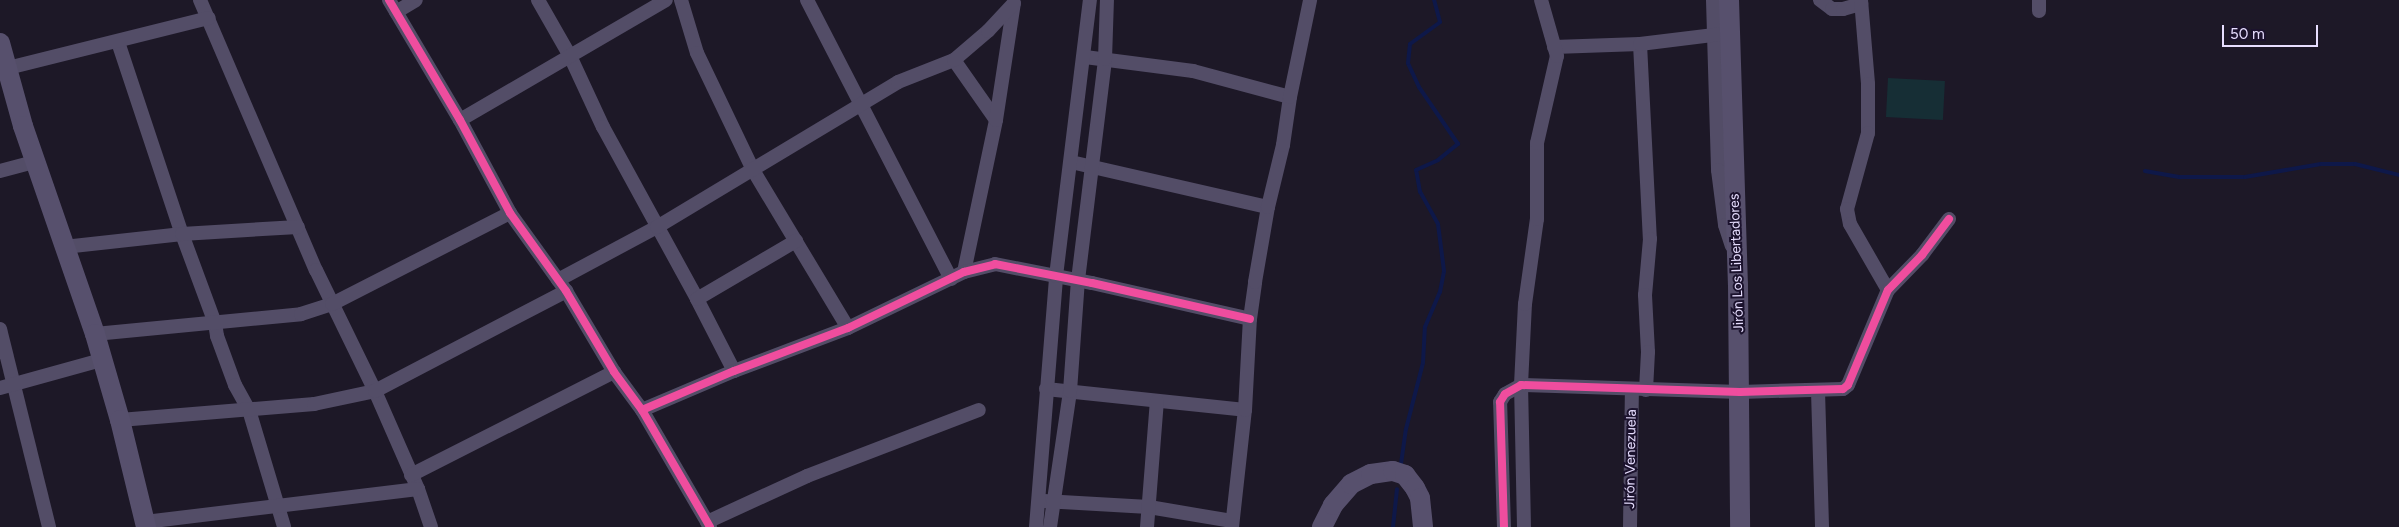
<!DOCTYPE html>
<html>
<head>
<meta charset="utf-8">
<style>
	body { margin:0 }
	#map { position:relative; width:2399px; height:527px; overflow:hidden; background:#1d1827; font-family:Figtree,sans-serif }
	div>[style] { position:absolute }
	.green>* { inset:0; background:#162e35; transform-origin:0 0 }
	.stream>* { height:4px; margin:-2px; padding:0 2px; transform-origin:2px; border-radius:2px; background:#0e1849 }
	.street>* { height:14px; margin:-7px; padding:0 7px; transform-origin:7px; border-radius:7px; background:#534d67 }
	.secondary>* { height:20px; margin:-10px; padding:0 10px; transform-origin:10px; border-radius:10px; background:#57506d }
	.cycleway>* { height:8px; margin:-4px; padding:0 4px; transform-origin:4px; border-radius:4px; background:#ef4d9e }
	span { translate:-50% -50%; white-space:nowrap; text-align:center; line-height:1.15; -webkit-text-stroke:4px #1b122d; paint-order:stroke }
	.street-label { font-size:14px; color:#e7deff }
	.scale { position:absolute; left:2222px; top:25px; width:96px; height:22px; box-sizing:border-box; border:2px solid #e7deff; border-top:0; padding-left:6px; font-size:15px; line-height:18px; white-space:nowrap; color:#e7deff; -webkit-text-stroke:4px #1b122d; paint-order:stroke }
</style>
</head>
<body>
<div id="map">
	<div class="green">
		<div style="left:1888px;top:78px;width:57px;height:39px;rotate:3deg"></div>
	</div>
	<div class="stream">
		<div style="left:2145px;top:171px;width:36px;rotate:10deg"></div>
		<div style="left:2180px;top:177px;width:65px"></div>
		<div style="left:2245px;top:177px;width:77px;rotate:-9.7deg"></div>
		<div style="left:2321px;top:164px;width:34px"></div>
		<div style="left:2355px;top:164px;width:45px;rotate:14deg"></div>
		<div style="left:1401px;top:464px;width:35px;rotate:-82deg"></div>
		<div style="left:1406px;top:429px;width:68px;rotate:-75.6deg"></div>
		<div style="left:1423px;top:363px;width:36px;rotate:-87deg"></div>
		<div style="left:1425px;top:327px;width:38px;rotate:-67deg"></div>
		<div style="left:1440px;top:292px;width:21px;rotate:-79deg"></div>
		<div style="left:1444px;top:271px;width:47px;rotate:-97.3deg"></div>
		<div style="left:1438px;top:224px;width:37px;rotate:-119deg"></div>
		<div style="left:1420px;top:192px;width:22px;rotate:-100deg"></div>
		<div style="left:1416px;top:170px;width:24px;rotate:-24deg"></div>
		<div style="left:1438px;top:160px;width:26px;rotate:-39deg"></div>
		<div style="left:1458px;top:144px;width:69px;rotate:-124.4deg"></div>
		<div style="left:1419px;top:87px;width:26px;rotate:-115deg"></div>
		<div style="left:1408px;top:63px;width:19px;rotate:-84deg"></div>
		<div style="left:1410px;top:44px;width:37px;rotate:-36deg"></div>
		<div style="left:1440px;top:22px;width:23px;rotate:-105deg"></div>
		<div style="left:1393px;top:527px;width:38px;rotate:-84deg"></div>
	</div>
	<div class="street">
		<div style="left:200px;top:0;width:294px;rotate:66.8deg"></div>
		<div style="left:316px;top:270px;width:135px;rotate:64deg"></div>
		<div style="left:375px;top:391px;width:107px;rotate:66.3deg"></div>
		<div style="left:418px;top:489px;width:40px;rotate:71.1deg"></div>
		<div style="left:389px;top:0;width:139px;rotate:59.4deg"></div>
		<div style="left:460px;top:120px;width:106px;rotate:61.7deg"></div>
		<div style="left:510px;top:213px;width:96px;rotate:54.3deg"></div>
		<div style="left:566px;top:291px;width:94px;rotate:59.3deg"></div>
		<div style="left:614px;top:372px;width:47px;rotate:53.6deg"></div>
		<div style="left:642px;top:410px;width:135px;rotate:59.8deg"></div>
		<div style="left:538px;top:0;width:64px;rotate:60.3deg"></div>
		<div style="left:570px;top:56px;width:78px;rotate:65.1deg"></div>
		<div style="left:603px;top:127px;width:196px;rotate:61.3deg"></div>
		<div style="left:697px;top:299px;width:81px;rotate:62.8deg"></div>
		<div style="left:681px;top:0;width:55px;rotate:73.2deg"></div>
		<div style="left:697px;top:53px;width:130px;rotate:64.4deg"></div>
		<div style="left:753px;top:170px;width:184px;rotate:59deg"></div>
		<div style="left:807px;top:0;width:314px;rotate:62.7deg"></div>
		<div style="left:1713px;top:0;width:170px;rotate:88.3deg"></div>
		<div style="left:1718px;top:170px;width:55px;rotate:82.7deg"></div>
		<div style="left:1725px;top:225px;width:22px;rotate:72deg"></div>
		<div style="left:1820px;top:0;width:15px;rotate:37deg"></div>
		<div style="left:1832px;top:9px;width:11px"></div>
		<div style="left:1843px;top:9px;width:19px;rotate:-16deg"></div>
		<div style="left:1861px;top:0;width:84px;rotate:85.2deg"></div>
		<div style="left:1868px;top:84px;width:49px;rotate:90deg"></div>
		<div style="left:1868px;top:133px;width:79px;rotate:105.4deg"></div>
		<div style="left:1847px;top:209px;width:15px;rotate:79deg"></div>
		<div style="left:1850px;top:224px;width:76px;rotate:60.1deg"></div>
		<div style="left:2039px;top:11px;width:11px;rotate:-90deg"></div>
		<div style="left:396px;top:12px;width:23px;rotate:-31deg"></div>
		<div style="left:118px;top:42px;width:202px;rotate:71.6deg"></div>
		<div style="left:182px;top:234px;width:95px;rotate:69.7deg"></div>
		<div style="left:215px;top:323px;width:13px;rotate:81deg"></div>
		<div style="left:217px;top:336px;width:52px;rotate:69.8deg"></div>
		<div style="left:235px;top:385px;width:29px;rotate:61deg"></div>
		<div style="left:249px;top:410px;width:122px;rotate:73.3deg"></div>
		<div style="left:1640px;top:44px;width:195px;rotate:87.1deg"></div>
		<div style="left:1650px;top:239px;width:56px;rotate:95.1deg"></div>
		<div style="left:1645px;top:295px;width:57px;rotate:87deg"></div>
		<div style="left:1648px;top:352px;width:38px;rotate:93deg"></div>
		<div style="left:1554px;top:47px;width:86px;rotate:-2deg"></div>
		<div style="left:1640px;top:44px;width:83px;rotate:-7deg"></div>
		<div style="left:1085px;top:57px;width:109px;rotate:7.4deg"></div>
		<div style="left:1193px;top:71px;width:100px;rotate:15deg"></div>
		<div style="left:954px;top:60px;width:73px;rotate:55deg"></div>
		<div style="left:0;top:70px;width:215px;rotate:-14deg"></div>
		<div style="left:460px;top:120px;width:238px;rotate:-30.2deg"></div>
		<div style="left:1071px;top:162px;width:202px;rotate:12.9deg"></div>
		<div style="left:0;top:171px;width:38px;rotate:-15deg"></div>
		<div style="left:64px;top:247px;width:119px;rotate:-6.3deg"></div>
		<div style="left:182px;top:234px;width:116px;rotate:-3.5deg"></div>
		<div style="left:964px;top:272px;width:155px;rotate:-78.1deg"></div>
		<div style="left:996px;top:120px;width:118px;rotate:-81.3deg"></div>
		<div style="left:558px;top:280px;width:112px;rotate:-28.2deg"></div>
		<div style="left:657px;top:227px;width:281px;rotate:-31deg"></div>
		<div style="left:898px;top:82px;width:60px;rotate:-21.4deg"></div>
		<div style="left:954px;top:60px;width:45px;rotate:-40.5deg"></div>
		<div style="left:988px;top:31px;width:38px;rotate:-47deg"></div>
		<div style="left:697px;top:299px;width:115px;rotate:-30.4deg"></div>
		<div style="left:0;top:329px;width:204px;rotate:76.1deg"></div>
		<div style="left:95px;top:334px;width:207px;rotate:-5.5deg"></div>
		<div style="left:301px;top:314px;width:33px;rotate:-18deg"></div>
		<div style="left:332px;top:304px;width:200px;rotate:-27.1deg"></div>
		<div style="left:0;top:388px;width:106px;rotate:-15.4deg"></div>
		<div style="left:1046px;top:389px;width:200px;rotate:6deg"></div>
		<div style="left:1818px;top:391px;width:136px;rotate:88.3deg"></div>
		<div style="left:642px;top:410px;width:100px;rotate:-23deg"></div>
		<div style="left:734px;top:371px;width:122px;rotate:-20.7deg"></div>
		<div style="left:848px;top:328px;width:129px;rotate:-25.8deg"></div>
		<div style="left:964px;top:272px;width:32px;rotate:-14deg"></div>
		<div style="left:995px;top:264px;width:99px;rotate:11.1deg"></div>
		<div style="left:1092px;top:283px;width:162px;rotate:12.8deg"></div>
		<div style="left:120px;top:420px;width:195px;rotate:-4.7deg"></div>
		<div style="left:314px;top:404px;width:62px;rotate:-12deg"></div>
		<div style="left:375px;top:391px;width:216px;rotate:-27.6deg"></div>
		<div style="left:411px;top:475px;width:228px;rotate:-26.9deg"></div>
		<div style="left:1044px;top:501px;width:105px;rotate:3.3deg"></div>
		<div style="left:1149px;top:507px;width:84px;rotate:9.6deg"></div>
		<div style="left:145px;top:522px;width:275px;rotate:-6.9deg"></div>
		<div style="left:707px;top:522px;width:110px;rotate:-24.7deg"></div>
		<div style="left:807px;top:476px;width:184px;rotate:-21deg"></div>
		<div style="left:1036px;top:527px;width:252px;rotate:-85.4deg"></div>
		<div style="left:1056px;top:276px;width:278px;rotate:-83deg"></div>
		<div style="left:1050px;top:527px;width:137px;rotate:-81.6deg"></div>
		<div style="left:1070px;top:391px;width:111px;rotate:-85.9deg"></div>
		<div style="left:1078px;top:280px;width:223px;rotate:-83deg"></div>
		<div style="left:1105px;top:59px;width:59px;rotate:-88.1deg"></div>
		<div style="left:1147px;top:527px;width:126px;rotate:-85.5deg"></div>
		<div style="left:1232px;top:527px;width:118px;rotate:-83.7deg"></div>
		<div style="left:1245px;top:410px;width:91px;rotate:-86.9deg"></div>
		<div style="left:1250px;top:319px;width:37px;rotate:-82deg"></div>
		<div style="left:1255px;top:282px;width:76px;rotate:-80.2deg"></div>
		<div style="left:1268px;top:207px;width:64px;rotate:-76.4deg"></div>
		<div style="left:1283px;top:145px;width:49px;rotate:-81.7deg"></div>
		<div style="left:1290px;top:97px;width:99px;rotate:-78.3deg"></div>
		<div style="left:1504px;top:527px;width:125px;rotate:-91.8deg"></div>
		<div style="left:1500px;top:402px;width:9px;rotate:-58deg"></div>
		<div style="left:1505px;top:394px;width:18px;rotate:-29deg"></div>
		<div style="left:1521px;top:385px;width:219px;rotate:1.8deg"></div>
		<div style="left:1740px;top:392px;width:103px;rotate:-1.7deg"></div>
		<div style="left:1843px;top:389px;width:6px;rotate:-39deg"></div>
		<div style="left:1848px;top:385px;width:103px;rotate:-67.2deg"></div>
		<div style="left:1888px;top:290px;width:49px;rotate:-45.8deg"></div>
		<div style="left:1922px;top:255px;width:45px;rotate:-53.1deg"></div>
		<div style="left:1524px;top:527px;width:142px;rotate:-91.2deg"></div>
		<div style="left:1521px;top:385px;width:81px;rotate:-87.2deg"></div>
		<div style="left:1525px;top:304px;width:86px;rotate:-82deg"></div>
		<div style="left:1537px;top:219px;width:76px;rotate:-90deg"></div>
		<div style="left:1537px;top:143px;width:89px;rotate:-77.1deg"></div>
		<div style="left:1557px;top:56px;width:58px;rotate:-105.9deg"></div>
		<div style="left:1630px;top:527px;width:137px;rotate:-89.2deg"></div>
	</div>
	<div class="secondary">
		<div style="left:1729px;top:0;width:285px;rotate:88.2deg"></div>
		<div style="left:1738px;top:285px;width:242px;rotate:89.5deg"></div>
		<div style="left:0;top:43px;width:86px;rotate:74.5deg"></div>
		<div style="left:23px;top:126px;width:220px;rotate:70.9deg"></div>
		<div style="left:95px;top:334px;width:90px;rotate:73.8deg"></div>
		<div style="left:120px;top:420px;width:110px;rotate:76.3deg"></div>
		<div style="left:1322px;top:527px;width:25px;rotate:-63deg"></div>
		<div style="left:1333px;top:505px;width:28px;rotate:-49deg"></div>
		<div style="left:1351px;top:484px;width:22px;rotate:-27deg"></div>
		<div style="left:1371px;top:474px;width:22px;rotate:-8deg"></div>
		<div style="left:1393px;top:471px;width:13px;rotate:18deg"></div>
		<div style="left:1405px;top:475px;width:16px;rotate:52deg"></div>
		<div style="left:1415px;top:488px;width:11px;rotate:63deg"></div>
		<div style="left:1420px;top:498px;width:29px;rotate:84deg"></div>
	</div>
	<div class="cycleway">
		<div style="left:389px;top:0;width:139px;rotate:59.4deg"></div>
		<div style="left:460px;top:120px;width:106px;rotate:61.7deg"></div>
		<div style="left:510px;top:213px;width:96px;rotate:54.3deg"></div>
		<div style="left:566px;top:291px;width:94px;rotate:59.3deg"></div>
		<div style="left:614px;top:372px;width:47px;rotate:53.6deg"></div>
		<div style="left:642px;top:410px;width:135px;rotate:59.8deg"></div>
		<div style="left:642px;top:410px;width:100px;rotate:-23deg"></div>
		<div style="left:734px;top:371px;width:122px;rotate:-20.7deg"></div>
		<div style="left:848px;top:328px;width:129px;rotate:-25.8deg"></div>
		<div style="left:964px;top:272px;width:32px;rotate:-14deg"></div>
		<div style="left:995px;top:264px;width:99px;rotate:11.1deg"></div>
		<div style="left:1092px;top:283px;width:162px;rotate:12.8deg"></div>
		<div style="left:1504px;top:527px;width:125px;rotate:-91.8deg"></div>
		<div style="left:1500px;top:402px;width:9px;rotate:-58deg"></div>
		<div style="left:1505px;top:394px;width:18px;rotate:-29deg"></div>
		<div style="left:1521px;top:385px;width:219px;rotate:1.8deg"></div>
		<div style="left:1740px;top:392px;width:103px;rotate:-1.7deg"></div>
		<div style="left:1843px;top:389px;width:6px;rotate:-39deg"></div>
		<div style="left:1848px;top:385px;width:103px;rotate:-67.2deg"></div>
		<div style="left:1888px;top:290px;width:49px;rotate:-45.8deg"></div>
		<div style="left:1922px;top:255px;width:45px;rotate:-53.1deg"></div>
	</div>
	<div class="street-label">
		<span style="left:1737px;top:263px;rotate:-92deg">Jirón Los Libertadores</span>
		<span style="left:1631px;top:459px;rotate:-89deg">Jirón Venezuela</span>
	</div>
	<div class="scale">50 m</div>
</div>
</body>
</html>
